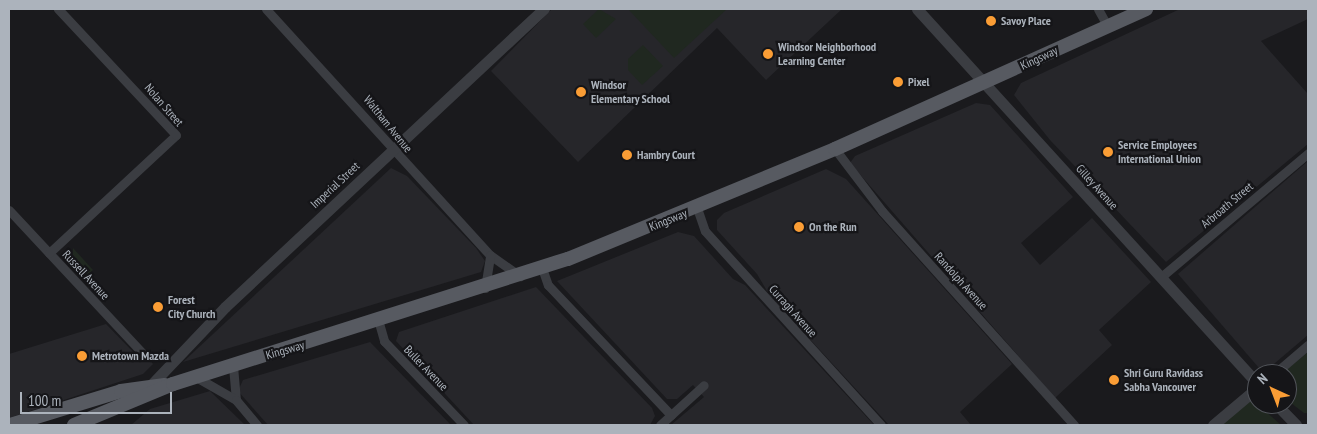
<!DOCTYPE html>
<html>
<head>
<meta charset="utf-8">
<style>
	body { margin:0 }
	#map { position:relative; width:1317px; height:434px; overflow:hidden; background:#1a1a1d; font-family:"PT Sans Narrow",sans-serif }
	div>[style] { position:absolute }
	.built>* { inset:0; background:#26262a }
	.green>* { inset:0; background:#202820 }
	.minor>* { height:9px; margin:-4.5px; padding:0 4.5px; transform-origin:4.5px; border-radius:4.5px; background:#3b3d42 }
	.tertiary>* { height:11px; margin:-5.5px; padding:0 5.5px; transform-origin:5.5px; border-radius:5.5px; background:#3b3d42 }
	.primary>* { height:14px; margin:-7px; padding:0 7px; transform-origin:7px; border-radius:7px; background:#575a61 }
	.dots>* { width:14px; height:14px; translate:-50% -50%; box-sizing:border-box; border:2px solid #151518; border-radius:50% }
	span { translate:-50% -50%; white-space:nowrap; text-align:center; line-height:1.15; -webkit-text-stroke:4.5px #151518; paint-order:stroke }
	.poi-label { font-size:12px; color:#acb3bc; font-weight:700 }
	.left { translate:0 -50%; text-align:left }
	.street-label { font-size:12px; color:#acb3bc }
	.frame { position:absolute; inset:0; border:10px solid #acb3bc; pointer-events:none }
	.north { position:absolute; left:1247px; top:364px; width:50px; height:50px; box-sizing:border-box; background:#151518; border:1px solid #51545a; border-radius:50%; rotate:317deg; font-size:14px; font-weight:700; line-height:20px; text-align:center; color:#acb3bc }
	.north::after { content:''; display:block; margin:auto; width:18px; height:22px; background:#fa9d35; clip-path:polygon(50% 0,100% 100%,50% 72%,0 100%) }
	.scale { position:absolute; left:20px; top:392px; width:152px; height:22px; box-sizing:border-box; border:2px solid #acb3bc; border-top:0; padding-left:6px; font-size:15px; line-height:18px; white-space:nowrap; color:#acb3bc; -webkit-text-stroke:4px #151518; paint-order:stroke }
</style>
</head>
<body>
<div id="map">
	<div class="built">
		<div style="clip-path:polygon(552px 9px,842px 9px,766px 80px,717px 28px,578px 162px,491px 71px)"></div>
		<div style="clip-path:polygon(1180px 9px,1308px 9px,1308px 19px,1261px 41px,1308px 94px,1308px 144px,1166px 262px,1050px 140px,1014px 95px,1021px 83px)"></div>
		<div style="clip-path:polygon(976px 103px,990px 105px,1073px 197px,1021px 243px,1040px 265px,1092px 218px,1151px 282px,1099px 330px,1112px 345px,1055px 398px,850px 163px,855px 156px)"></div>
		<div style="clip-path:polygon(1308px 161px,1308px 335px,1269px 368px,1259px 368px,1178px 274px)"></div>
		<div style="clip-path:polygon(391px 168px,407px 176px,476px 248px,485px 261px,481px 272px,183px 362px)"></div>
		<div style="clip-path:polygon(826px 169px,846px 179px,1012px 364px,960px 412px,971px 425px,889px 425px,770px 296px,757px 274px,717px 230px,717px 220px,724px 213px)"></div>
		<div style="clip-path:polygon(678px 232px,694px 236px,733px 279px,745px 285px,874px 425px,671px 425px,704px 397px,693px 385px,677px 399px,667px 399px,557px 281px)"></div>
		<div style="clip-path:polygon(536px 287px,652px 408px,655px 416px,650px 425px,474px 425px,396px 341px,399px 332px)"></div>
		<div style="clip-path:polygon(106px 324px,141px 360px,145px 356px,153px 364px,143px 374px,9px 418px,9px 354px)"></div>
		<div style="clip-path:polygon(370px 342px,451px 425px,268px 425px,238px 391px,243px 380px)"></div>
		<div style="clip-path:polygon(210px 391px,245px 425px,131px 425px,150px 409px)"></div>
	</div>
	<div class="green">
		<div style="clip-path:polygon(599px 9px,616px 19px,596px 38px,583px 24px)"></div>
		<div style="clip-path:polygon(628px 9px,727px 9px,674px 58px)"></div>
		<div style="clip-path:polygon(643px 45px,663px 66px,642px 85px,628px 70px,628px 59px)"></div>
		<div style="clip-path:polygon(73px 248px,93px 270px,85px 277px,72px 263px)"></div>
		<div style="clip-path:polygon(1308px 352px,1308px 413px,1304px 413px,1287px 400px,1287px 374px,1281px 374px)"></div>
		<div style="clip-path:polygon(1253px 400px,1281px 425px,1221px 425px,1250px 401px)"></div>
	</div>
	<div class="minor">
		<div style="left:266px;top:9px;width:333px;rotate:47.7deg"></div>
		<div style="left:490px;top:255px;width:37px;rotate:35deg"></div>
		<div style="left:1098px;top:9px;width:21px;rotate:61deg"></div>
		<div style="left:835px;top:149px;width:78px;rotate:52.8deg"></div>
		<div style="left:882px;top:211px;width:288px;rotate:48.1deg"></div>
		<div style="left:697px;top:208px;width:24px;rotate:71deg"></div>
		<div style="left:705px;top:231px;width:262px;rotate:47.8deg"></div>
		<div style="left:9px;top:210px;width:200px;rotate:47deg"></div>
		<div style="left:49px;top:253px;width:173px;rotate:-42.9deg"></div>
		<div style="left:176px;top:135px;width:173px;rotate:-133.1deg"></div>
		<div style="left:542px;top:268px;width:18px;rotate:71deg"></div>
		<div style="left:548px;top:285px;width:179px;rotate:46.6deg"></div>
		<div style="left:1161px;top:277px;width:192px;rotate:-40.1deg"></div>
		<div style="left:485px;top:288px;width:33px;rotate:-81deg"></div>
		<div style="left:379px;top:323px;width:19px;rotate:74deg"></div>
		<div style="left:384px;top:341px;width:116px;rotate:46.4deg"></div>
		<div style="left:233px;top:366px;width:34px;rotate:85deg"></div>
		<div style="left:1274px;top:374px;width:45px;rotate:-40.5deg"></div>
		<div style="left:196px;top:377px;width:46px;rotate:29.9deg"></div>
		<div style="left:236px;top:400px;width:33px;rotate:50deg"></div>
		<div style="left:660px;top:425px;width:59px;rotate:-42.3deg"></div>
	</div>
	<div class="tertiary">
		<div style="left:917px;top:9px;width:505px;rotate:47.73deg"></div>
		<div style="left:150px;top:386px;width:109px;rotate:-46.5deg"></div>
		<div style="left:225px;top:307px;width:437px;rotate:-43.1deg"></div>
		<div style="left:1276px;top:404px;width:29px;rotate:46deg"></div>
		<div style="left:1213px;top:425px;width:57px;rotate:-40.1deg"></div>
	</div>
	<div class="primary">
		<div style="left:10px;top:425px;width:116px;rotate:-17deg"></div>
		<div style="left:121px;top:391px;width:44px;rotate:-7.8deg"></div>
		<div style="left:74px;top:425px;width:107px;rotate:-22.5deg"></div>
		<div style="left:173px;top:384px;width:414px;rotate:-17.6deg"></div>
		<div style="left:568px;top:259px;width:289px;rotate:-22.4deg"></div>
		<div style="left:835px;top:149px;width:341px;rotate:-24.2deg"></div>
	</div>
	<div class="dots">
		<div style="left:991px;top:21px;background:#fa9d35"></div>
		<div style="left:768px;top:54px;background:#fa9d35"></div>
		<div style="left:898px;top:82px;background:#fa9d35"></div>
		<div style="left:581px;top:92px;background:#fa9d35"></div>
		<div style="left:1108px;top:152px;background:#fa9d35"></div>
		<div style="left:627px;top:155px;background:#fa9d35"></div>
		<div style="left:799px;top:227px;background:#fa9d35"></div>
		<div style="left:158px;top:307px;background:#fa9d35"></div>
		<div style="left:82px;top:356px;background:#fa9d35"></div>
		<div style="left:1114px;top:380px;background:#fa9d35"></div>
	</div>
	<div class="poi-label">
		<span class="left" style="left:1001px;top:21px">Savoy Place</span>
		<span class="left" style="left:778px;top:54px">Windsor Neighborhood<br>Learning Center</span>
		<span class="left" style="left:908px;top:82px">Pixel</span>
		<span class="left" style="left:591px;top:92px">Windsor<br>Elementary School</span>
		<span class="left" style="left:1118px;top:152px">Service Employees<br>International Union</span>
		<span class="left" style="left:637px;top:155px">Hambry Court</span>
		<span class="left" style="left:809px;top:227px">On the Run</span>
		<span class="left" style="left:168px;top:307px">Forest<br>City Church</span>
		<span class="left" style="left:92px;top:356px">Metrotown Mazda</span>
		<span class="left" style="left:1124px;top:380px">Shri Guru Ravidass<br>Sabha Vancouver</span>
	</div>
	<div class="street-label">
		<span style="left:1039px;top:58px;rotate:-25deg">Kingsway</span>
		<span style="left:164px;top:105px;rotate:49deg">Nolan Street</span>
		<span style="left:388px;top:124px;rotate:51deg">Waltham Avenue</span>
		<span style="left:335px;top:185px;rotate:-43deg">Imperial Street</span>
		<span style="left:1097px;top:187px;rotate:48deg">Gilley Avenue</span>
		<span style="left:1227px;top:205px;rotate:-40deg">Arbroath Street</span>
		<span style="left:668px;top:220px;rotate:-22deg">Kingsway</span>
		<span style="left:86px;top:275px;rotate:47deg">Russell Avenue</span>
		<span style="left:961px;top:281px;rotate:48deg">Randolph Avenue</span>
		<span style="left:793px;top:311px;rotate:48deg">Curragh Avenue</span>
		<span style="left:285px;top:350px;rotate:-16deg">Kingsway</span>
		<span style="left:426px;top:368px;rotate:46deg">Buller Avenue</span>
	</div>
	<div class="frame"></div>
	<div class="north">N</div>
	<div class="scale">100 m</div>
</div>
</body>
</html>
